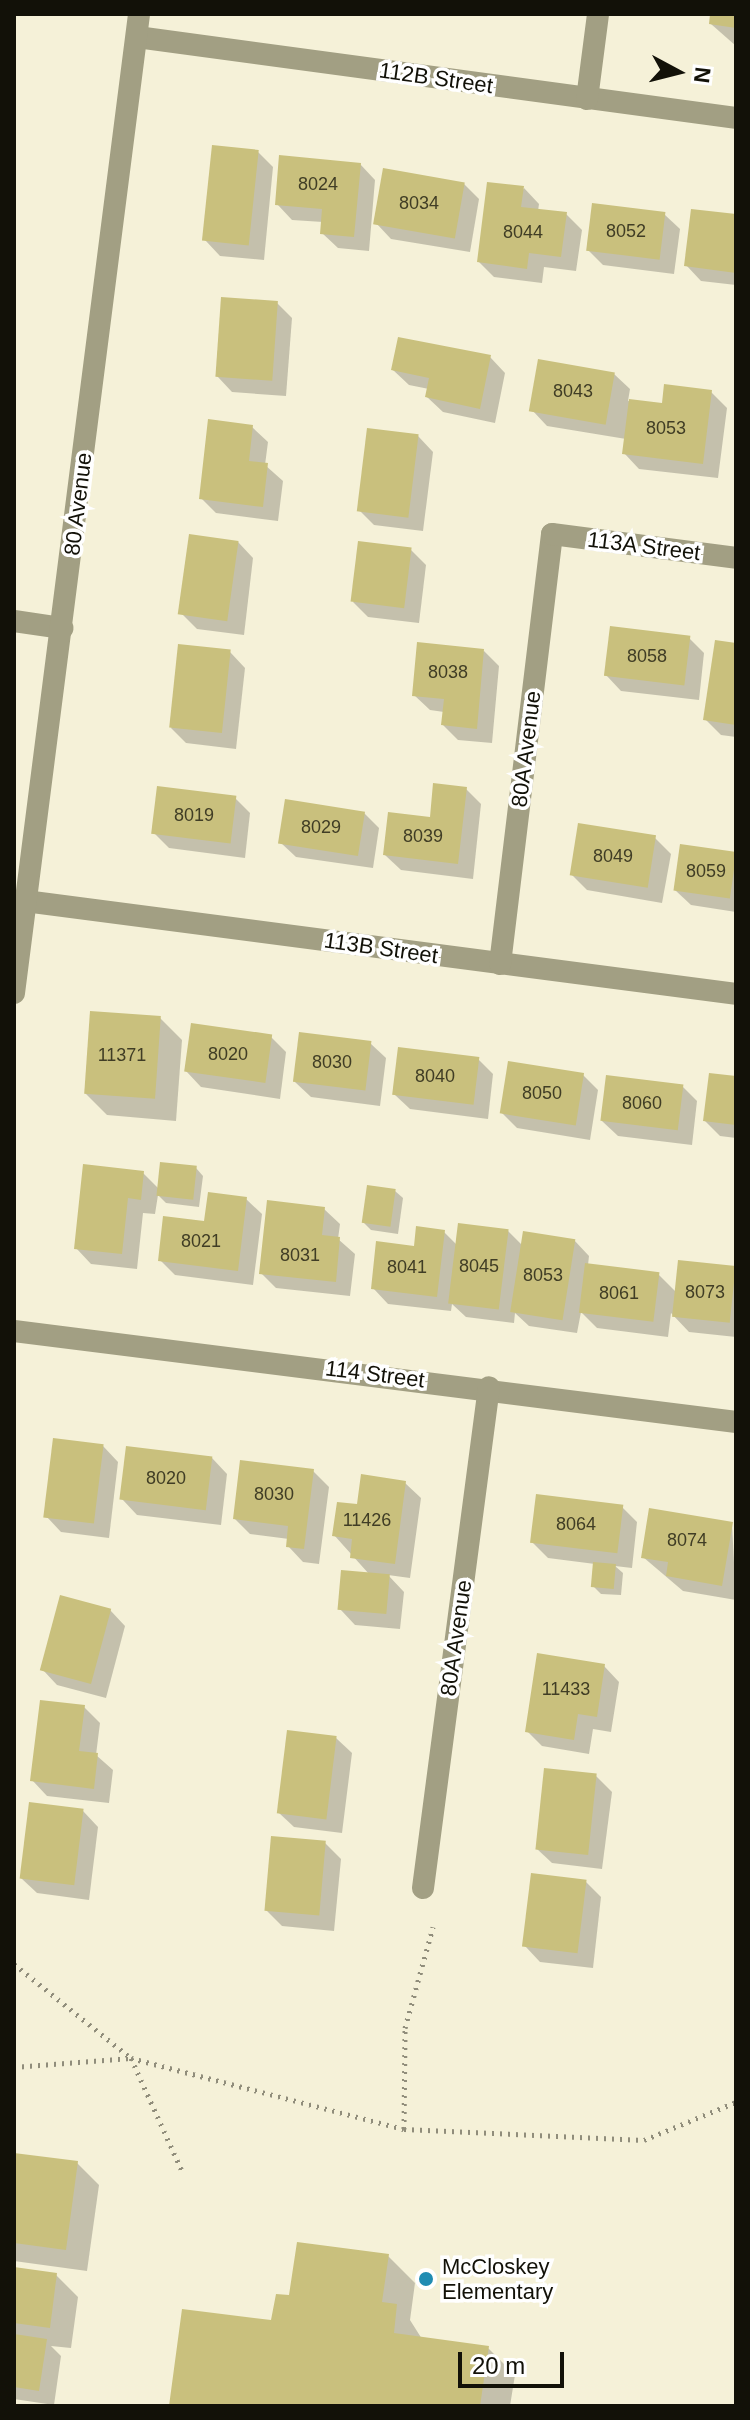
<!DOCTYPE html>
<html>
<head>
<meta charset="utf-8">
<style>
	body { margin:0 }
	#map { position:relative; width:750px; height:2420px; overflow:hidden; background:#f5f1d8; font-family:Arial,sans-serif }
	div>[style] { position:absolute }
	.shadow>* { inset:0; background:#0003 }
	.building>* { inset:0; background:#c9c07d; transform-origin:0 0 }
	.path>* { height:5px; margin-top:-2.5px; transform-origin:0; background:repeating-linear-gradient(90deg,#908d7b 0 2px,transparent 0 8px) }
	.minor>* { height:22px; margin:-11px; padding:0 11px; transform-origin:11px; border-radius:11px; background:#a29f83 }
	.tertiary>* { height:22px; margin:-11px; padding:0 11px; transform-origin:11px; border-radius:11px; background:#a29f83 }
	.dots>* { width:22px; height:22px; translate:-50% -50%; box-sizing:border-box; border:4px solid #fff; border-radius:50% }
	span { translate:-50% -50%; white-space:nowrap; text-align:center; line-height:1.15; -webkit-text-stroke:7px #fff; paint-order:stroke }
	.number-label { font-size:18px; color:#403d25 }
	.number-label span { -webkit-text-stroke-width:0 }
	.street-label { font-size:22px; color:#121108 }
	.poi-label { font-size:22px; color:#121108 }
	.left { translate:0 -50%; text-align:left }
	.frame { position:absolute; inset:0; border:16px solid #121108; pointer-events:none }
	.north { position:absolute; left:638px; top:32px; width:80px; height:80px; -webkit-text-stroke:6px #fff; paint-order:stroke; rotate:97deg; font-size:22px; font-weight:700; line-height:32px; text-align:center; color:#121108 }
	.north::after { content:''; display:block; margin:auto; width:28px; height:36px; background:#121108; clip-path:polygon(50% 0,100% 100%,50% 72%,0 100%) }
	.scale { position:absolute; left:458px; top:2352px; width:106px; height:36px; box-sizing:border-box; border:4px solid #121108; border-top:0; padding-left:10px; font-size:24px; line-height:28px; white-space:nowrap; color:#121108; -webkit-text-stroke:6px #fff; paint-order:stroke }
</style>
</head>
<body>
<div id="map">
	<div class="shadow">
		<div style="clip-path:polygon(712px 14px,736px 14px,736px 46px,711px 24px)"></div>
		<div style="clip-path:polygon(258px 152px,273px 167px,264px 260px,220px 256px,205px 240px)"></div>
		<div style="clip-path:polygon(360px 164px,375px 180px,369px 251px,338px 248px,322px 233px,323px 222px,292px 220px,277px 204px)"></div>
		<div style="clip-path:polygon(464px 184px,479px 199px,470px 252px,391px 239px,376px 223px)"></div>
		<div style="clip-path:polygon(524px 188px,539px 204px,538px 211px,566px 214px,582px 230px,576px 271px,544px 267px,542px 283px,494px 277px,479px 262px)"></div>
		<div style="clip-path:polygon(664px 214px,680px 229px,674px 274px,603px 265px,588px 250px)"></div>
		<div style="clip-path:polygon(736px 217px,736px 285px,701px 281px,686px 265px)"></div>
		<div style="clip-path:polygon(277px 303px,292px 318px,286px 396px,232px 392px,217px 376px)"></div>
		<div style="clip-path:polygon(490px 357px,505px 373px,495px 423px,443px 412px,427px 397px,429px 389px,409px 385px,393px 370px)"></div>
		<div style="clip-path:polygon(614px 374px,630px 389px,628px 401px,663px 405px,711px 392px,727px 408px,718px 478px,639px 469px,624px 453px,626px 439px,547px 426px,532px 410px)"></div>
		<div style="clip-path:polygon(252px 427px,268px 442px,265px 465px,283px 481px,278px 521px,216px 513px,201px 498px)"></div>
		<div style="clip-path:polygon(418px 436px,433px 452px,423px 531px,374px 525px,359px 510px)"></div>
		<div style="clip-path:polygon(238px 542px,253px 558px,244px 635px,197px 629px,182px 614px)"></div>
		<div style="clip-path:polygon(411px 550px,426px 565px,419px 623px,368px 617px,353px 602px)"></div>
		<div style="clip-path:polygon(689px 638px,704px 653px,699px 700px,621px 691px,606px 675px)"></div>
		<div style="clip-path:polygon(736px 645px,736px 737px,721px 735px,706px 720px)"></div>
		<div style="clip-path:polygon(484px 651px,499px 666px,492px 743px,458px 740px,443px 725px,444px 712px,430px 710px,414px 695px)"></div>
		<div style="clip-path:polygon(230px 652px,245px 668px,236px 749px,186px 743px,171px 728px)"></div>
		<div style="clip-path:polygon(466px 789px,481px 804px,473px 879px,401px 870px,385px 855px)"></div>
		<div style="clip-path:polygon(235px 798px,250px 813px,245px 858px,169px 848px,154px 833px)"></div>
		<div style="clip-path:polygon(364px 813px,379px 828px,373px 868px,296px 857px,280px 842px)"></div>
		<div style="clip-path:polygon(655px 838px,671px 854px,662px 903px,587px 890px,571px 874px)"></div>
		<div style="clip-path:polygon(736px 854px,736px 912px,691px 905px,675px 890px)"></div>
		<div style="clip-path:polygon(160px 1018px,182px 1040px,176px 1121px,107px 1115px,85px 1093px)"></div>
		<div style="clip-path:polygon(271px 1037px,286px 1052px,280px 1099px,201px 1087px,186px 1071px)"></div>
		<div style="clip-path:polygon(370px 1043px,386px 1058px,380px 1106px,311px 1097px,295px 1082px)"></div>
		<div style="clip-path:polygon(478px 1059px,493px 1074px,488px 1119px,410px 1109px,394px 1094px)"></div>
		<div style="clip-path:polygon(583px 1075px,598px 1090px,590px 1140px,517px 1128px,502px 1113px)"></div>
		<div style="clip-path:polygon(736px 1078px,736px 1138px,720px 1136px,705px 1121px)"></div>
		<div style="clip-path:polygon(682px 1086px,697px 1101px,692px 1145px,618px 1136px,602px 1121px)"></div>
		<div style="clip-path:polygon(196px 1168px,203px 1176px,199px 1207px,166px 1203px,158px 1195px,155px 1214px,143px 1213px,137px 1269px,91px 1264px,76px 1248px,143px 1173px,159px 1189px)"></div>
		<div style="clip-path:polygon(395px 1191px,403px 1198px,398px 1234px,371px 1230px,364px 1223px)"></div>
		<div style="clip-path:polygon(246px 1199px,262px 1214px,253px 1285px,175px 1275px,160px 1260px)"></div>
		<div style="clip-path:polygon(324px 1209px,340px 1224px,338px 1239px,355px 1254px,350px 1296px,276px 1288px,261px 1273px)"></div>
		<div style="clip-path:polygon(508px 1231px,523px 1246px,574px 1240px,589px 1256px,588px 1265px,658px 1274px,676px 1292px,736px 1268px,736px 1337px,689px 1332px,671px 1313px,668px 1337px,597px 1328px,581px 1312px,577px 1333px,529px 1326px,515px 1313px,514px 1323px,466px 1317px,452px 1304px,451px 1311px,388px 1304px,373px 1288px,416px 1248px,444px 1232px,457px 1245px)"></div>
		<div style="clip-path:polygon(103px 1446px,118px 1462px,109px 1538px,61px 1532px,46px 1516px)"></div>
		<div style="clip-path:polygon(212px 1458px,227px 1474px,221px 1525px,137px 1515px,122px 1499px)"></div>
		<div style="clip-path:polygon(313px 1471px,329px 1487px,319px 1564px,303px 1562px,288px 1546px,289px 1539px,250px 1534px,235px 1519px)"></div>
		<div style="clip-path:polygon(405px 1483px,421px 1498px,410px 1578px,388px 1575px,404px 1592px,400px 1629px,355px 1625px,340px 1609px,369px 1574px,334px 1535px,358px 1507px)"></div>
		<div style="clip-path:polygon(622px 1507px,637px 1522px,632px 1568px,615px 1566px,623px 1573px,621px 1595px,601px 1594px,593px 1586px,595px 1564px,548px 1558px,532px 1542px)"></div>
		<div style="clip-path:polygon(732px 1524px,736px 1600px,683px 1591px,643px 1557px)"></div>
		<div style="clip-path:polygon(110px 1610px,125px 1626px,106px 1698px,57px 1685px,42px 1669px)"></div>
		<div style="clip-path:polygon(604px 1666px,619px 1682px,611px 1732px,593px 1729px,589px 1754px,542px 1746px,527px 1731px)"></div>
		<div style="clip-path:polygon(84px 1707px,100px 1723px,96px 1755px,113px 1770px,109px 1803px,47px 1796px,32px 1780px)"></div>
		<div style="clip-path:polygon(336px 1738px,352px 1753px,342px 1833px,294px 1827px,278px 1812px)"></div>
		<div style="clip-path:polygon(596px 1776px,612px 1792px,602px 1869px,552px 1863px,536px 1848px)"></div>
		<div style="clip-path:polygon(83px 1811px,98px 1827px,89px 1900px,37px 1893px,21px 1878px)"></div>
		<div style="clip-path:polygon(325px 1843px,341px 1859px,334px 1931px,282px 1926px,266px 1910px)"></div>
		<div style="clip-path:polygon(586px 1882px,601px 1897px,593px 1968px,540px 1962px,525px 1946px)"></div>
		<div style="clip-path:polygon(14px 2155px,77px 2163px,99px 2185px,87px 2271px,14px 2261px)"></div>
		<div style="clip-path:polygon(388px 2256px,415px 2283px,410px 2320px,422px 2339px,488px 2348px,515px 2375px,510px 2406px,171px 2406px,273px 2322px,291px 2298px)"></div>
		<div style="clip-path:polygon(14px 2269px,56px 2275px,78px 2297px,71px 2348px,51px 2346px,61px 2356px,54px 2405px,14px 2399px)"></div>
	</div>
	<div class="building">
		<div style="clip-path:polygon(710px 14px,736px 14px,736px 28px,709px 24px)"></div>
		<div style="left:212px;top:145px;width:47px;height:96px;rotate:6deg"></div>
		<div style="clip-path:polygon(279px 155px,361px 163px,354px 237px,320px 234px,322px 209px,275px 205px)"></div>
		<div style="left:383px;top:168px;width:83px;height:57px;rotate:10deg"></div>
		<div style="clip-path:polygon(487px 182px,524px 186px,521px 207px,567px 212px,561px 257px,529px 253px,527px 269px,477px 262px)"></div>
		<div style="left:592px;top:203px;width:74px;height:48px;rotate:7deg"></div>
		<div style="clip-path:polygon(691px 209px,736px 214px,736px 273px,684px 266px)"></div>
		<div style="left:221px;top:297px;width:57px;height:80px;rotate:4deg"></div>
		<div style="clip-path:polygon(398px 337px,491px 355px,480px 409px,425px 397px,429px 378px,391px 370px)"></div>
		<div style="left:538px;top:359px;width:78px;height:53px;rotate:10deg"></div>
		<div style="clip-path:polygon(664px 384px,712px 390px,703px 464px,622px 454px,629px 399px,662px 403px)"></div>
		<div style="clip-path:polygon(208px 419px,253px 425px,249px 461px,268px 463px,263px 507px,199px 499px)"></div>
		<div style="left:367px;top:428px;width:52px;height:84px;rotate:7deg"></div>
		<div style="left:189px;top:534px;width:50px;height:81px;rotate:8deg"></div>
		<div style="left:358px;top:541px;width:54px;height:61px;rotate:7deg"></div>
		<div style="left:610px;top:626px;width:81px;height:50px;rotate:7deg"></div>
		<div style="clip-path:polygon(715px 640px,736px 643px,736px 725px,703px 720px)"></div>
		<div style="clip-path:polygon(417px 642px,484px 649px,477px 729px,441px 725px,444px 699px,412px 696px)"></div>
		<div style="left:178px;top:644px;width:53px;height:84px;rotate:6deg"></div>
		<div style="clip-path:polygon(433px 783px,467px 787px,458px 864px,383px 855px,388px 812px,430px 817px)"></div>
		<div style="left:157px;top:786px;width:80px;height:48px;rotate:7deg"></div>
		<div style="left:285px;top:799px;width:81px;height:45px;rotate:9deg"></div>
		<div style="left:578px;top:823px;width:79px;height:53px;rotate:9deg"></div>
		<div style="left:680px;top:844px;width:57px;height:47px;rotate:8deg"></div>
		<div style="left:90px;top:1011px;width:71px;height:83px;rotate:4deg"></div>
		<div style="left:191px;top:1023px;width:82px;height:49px;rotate:8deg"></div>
		<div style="left:299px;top:1032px;width:73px;height:50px;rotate:7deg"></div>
		<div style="left:398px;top:1047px;width:82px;height:48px;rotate:7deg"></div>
		<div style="left:508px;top:1061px;width:77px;height:53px;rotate:9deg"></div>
		<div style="clip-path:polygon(709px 1073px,736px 1076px,736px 1125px,703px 1121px)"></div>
		<div style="left:606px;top:1075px;width:78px;height:46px;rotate:7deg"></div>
		<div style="left:160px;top:1162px;width:37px;height:34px;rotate:6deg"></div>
		<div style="clip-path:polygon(83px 1164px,144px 1171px,141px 1200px,128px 1198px,122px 1254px,74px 1249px)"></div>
		<div style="left:367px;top:1185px;width:29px;height:38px;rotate:8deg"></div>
		<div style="clip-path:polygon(208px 1192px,247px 1197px,238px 1271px,158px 1261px,163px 1216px,204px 1221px)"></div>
		<div style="clip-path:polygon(267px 1200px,325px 1207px,322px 1235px,340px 1237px,336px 1282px,259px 1274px)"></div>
		<div style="left:458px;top:1223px;width:51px;height:81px;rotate:7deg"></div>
		<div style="clip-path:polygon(416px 1226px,445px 1230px,437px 1297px,371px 1289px,376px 1241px,414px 1246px)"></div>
		<div style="left:523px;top:1231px;width:53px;height:82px;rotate:9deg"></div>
		<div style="left:678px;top:1260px;width:58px;height:57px;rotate:6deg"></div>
		<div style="left:585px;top:1263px;width:75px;height:50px;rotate:7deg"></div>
		<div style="left:53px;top:1438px;width:51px;height:80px;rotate:7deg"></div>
		<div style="left:126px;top:1446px;width:87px;height:54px;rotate:7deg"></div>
		<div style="clip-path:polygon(240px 1460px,314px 1469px,304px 1549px,286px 1547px,288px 1526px,233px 1519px)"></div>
		<div style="clip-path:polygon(361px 1474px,406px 1481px,395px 1564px,350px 1558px,352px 1539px,332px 1536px,337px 1502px,357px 1504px)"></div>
		<div style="left:536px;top:1494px;width:88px;height:49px;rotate:7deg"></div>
		<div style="clip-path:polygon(649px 1508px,733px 1522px,722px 1586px,666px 1576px,668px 1562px,641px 1558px)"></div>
		<div style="left:593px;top:1562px;width:23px;height:25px;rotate:5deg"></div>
		<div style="left:341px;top:1570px;width:49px;height:40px;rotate:5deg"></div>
		<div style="left:60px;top:1595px;width:53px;height:78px;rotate:15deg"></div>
		<div style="clip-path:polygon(537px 1653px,605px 1664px,597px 1717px,578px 1714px,574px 1740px,525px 1732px)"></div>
		<div style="clip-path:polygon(40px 1700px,85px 1705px,79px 1751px,98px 1753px,94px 1789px,30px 1781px)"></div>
		<div style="left:287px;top:1730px;width:50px;height:84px;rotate:7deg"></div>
		<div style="left:544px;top:1768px;width:53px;height:82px;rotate:6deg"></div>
		<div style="left:29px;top:1802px;width:55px;height:77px;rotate:7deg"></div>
		<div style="left:271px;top:1836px;width:55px;height:75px;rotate:5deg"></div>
		<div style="left:531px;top:1873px;width:56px;height:74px;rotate:7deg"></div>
		<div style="clip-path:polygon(14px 2153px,78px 2161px,66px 2250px,14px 2243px)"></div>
		<div style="clip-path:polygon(297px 2242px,389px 2254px,382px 2302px,397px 2304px,394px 2333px,489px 2346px,480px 2406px,169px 2406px,182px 2309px,271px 2320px,276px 2294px,289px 2295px)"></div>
		<div style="clip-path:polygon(14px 2267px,57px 2273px,50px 2328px,14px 2323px)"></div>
		<div style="clip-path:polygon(14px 2334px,47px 2339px,39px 2391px,14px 2387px)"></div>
	</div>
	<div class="path">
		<div style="left:14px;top:1964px;width:150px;rotate:38.8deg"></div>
		<div style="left:131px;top:2058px;width:124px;rotate:65.7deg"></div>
		<div style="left:14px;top:2067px;width:117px;rotate:-4.4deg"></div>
		<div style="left:131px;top:2058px;width:282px;rotate:14.6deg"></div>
		<div style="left:404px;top:2129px;width:240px;rotate:2.6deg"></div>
		<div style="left:644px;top:2140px;width:100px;rotate:-22.4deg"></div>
		<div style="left:404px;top:2129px;width:101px;rotate:-89.4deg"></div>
		<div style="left:405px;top:2028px;width:105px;rotate:-74.5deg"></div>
	</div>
	<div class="minor">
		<div style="left:137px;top:37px;width:604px;rotate:7.7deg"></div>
		<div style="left:587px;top:99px;width:86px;rotate:-82.6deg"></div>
		<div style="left:14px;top:621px;width:49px;rotate:8.3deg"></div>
		<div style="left:25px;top:901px;width:717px;rotate:7.45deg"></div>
		<div style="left:500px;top:964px;width:433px;rotate:-83.1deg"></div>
		<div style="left:552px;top:534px;width:186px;rotate:7.4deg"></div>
		<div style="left:14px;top:1331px;width:728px;rotate:7.18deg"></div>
		<div style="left:423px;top:1888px;width:505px;rotate:-82.5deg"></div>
	</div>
	<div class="tertiary">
		<div style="left:14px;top:993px;width:987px;rotate:-82.72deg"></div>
	</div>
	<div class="dots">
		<div style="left:426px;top:2279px;background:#208cb2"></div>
	</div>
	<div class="number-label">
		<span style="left:318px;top:184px">8024</span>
		<span style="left:419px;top:203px">8034</span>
		<span style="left:626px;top:231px">8052</span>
		<span style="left:523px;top:232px">8044</span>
		<span style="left:573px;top:391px">8043</span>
		<span style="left:666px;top:428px">8053</span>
		<span style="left:647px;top:656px">8058</span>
		<span style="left:448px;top:672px">8038</span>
		<span style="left:194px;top:815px">8019</span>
		<span style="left:321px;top:827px">8029</span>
		<span style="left:423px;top:836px">8039</span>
		<span style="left:613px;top:856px">8049</span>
		<span style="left:706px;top:871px">8059</span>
		<span style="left:228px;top:1054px">8020</span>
		<span style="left:122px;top:1055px">11371</span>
		<span style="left:332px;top:1062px">8030</span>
		<span style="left:435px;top:1076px">8040</span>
		<span style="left:542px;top:1093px">8050</span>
		<span style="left:642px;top:1103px">8060</span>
		<span style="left:201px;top:1241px">8021</span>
		<span style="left:300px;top:1255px">8031</span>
		<span style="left:479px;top:1266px">8045</span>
		<span style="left:407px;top:1267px">8041</span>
		<span style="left:543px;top:1275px">8053</span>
		<span style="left:705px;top:1292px">8073</span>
		<span style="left:619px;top:1293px">8061</span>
		<span style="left:166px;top:1478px">8020</span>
		<span style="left:274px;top:1494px">8030</span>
		<span style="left:367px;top:1520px">11426</span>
		<span style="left:576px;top:1524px">8064</span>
		<span style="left:687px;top:1540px">8074</span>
		<span style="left:566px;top:1689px">11433</span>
	</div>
	<div class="street-label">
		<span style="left:436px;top:78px;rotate:8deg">112B Street</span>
		<span style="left:78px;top:504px;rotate:-83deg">80 Avenue</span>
		<span style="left:644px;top:546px;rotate:7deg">113A Street</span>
		<span style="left:526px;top:749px;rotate:-83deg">80A Avenue</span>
		<span style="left:381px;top:948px;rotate:8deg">113B Street</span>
		<span style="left:375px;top:1374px;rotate:7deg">114 Street</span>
		<span style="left:456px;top:1638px;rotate:-82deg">80A Avenue</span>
	</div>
	<div class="poi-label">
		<span class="left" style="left:442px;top:2279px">McCloskey<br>Elementary</span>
	</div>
	<div class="frame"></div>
	<div class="north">N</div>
	<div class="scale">20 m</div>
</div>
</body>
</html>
